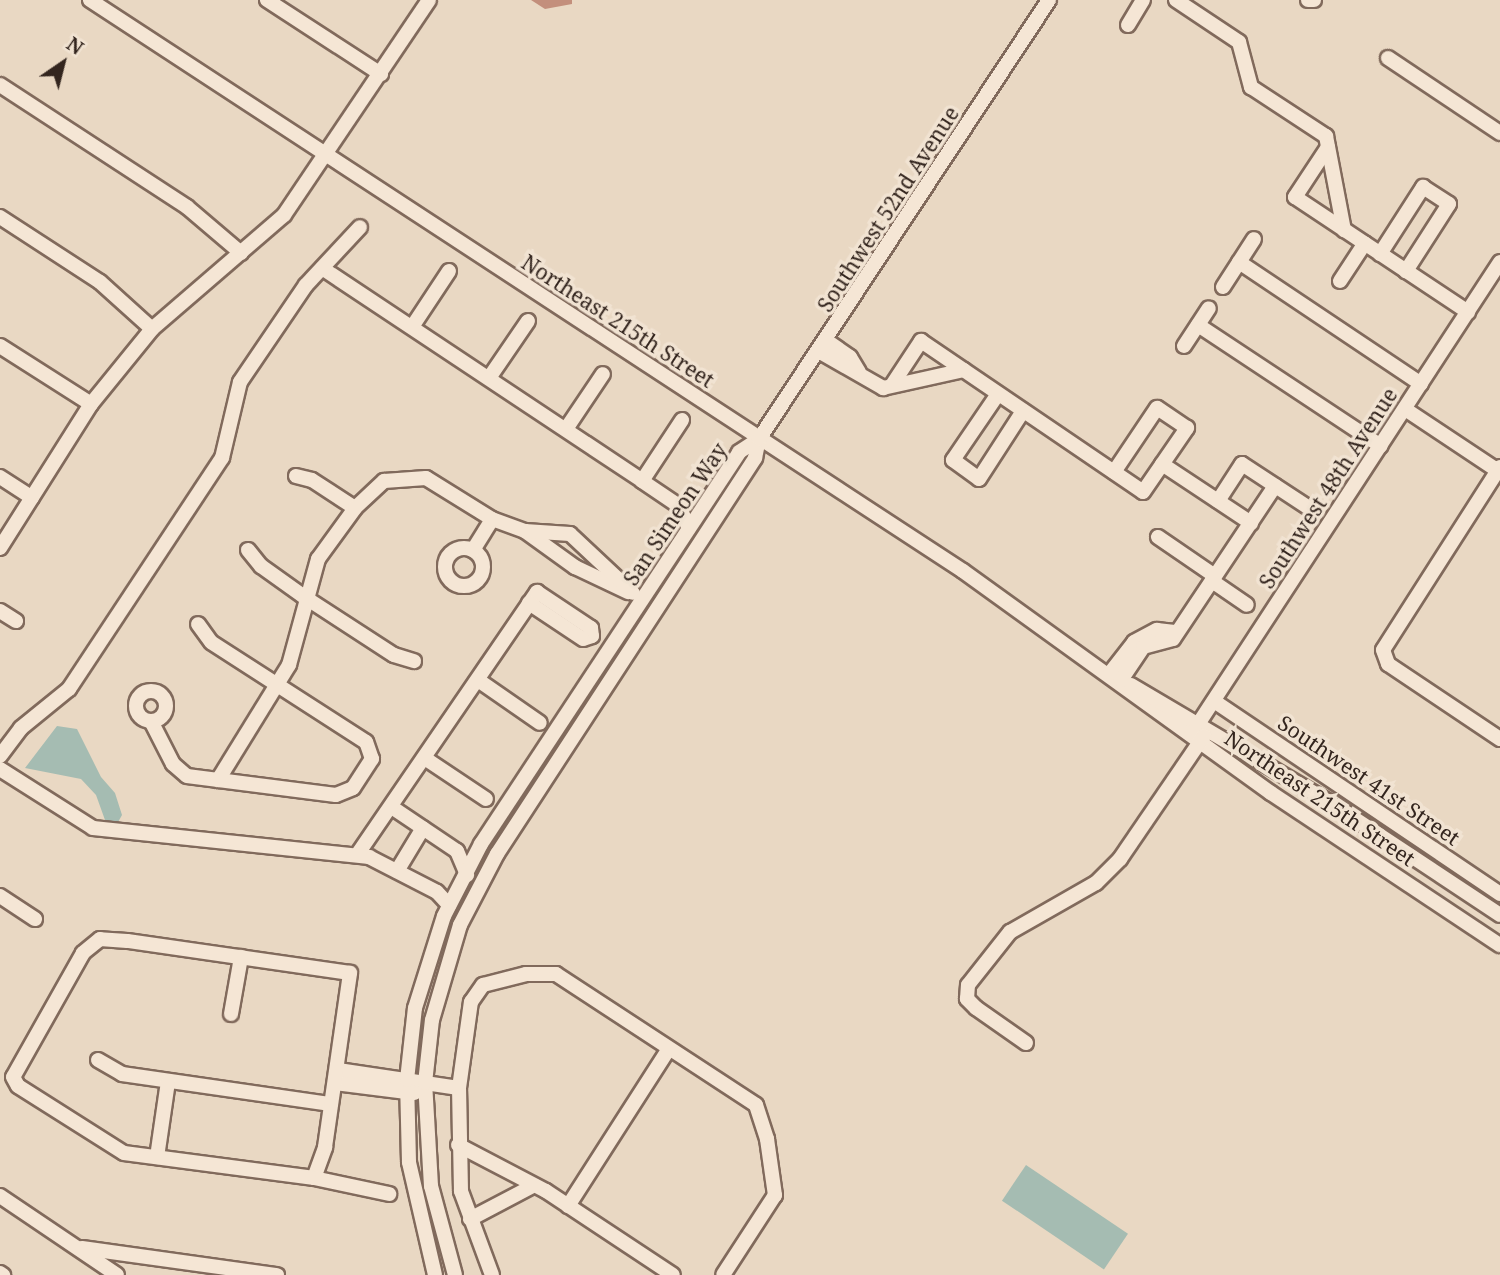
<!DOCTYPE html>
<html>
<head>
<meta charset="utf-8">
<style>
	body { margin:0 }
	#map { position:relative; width:1500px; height:1275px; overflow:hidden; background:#e9d8c3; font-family:"Noto Serif",serif }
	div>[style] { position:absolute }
	.water>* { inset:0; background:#a5bcb2; transform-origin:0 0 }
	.building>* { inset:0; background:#c38f7c }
	.roads { filter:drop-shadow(2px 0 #816a5c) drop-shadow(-2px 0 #816a5c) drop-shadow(0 2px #816a5c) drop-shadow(0 -2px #816a5c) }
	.minor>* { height:14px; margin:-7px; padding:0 7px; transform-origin:7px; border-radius:7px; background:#f5e6d5 }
	.minor>.ring { margin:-7px; padding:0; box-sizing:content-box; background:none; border:14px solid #f5e6d5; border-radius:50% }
	span { translate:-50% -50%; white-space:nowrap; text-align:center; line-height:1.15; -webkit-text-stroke:7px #f1e3d2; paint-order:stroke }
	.street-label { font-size:21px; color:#33251e }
	.north { position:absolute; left:28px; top:28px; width:70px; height:70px; -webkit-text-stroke:5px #f1e3d2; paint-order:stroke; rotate:35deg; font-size:19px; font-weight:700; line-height:28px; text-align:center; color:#33251e }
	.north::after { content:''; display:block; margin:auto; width:24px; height:32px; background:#33251e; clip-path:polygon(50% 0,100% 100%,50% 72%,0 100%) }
</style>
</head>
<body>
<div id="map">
	<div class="water">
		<div style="clip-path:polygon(57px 726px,77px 729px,101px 777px,115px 793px,122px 815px,117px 824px,105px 820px,96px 795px,81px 779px,25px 768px)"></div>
		<div style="left:1026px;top:1165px;width:123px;height:43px;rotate:34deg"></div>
	</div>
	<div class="building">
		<div style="clip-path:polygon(531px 0,572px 0,572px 4px,545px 9px)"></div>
	</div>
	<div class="roads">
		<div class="minor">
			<div style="left:90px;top:0;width:1043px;rotate:33.19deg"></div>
			<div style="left:963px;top:571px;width:380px;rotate:35.8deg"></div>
			<div style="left:1271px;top:793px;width:275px;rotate:33.6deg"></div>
			<div style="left:267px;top:0;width:136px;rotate:33deg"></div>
			<div style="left:1176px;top:0;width:76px;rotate:33.7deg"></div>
			<div style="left:1239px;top:42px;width:47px;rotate:75.1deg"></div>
			<div style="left:1251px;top:87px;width:90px;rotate:33.2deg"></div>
			<div style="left:1326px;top:136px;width:96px;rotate:79.2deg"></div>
			<div style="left:1308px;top:0;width:6px"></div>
			<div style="left:1128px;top:25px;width:29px;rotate:-59deg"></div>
			<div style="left:1388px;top:58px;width:135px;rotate:33.8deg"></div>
			<div style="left:0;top:85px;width:223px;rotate:33.1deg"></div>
			<div style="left:187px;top:207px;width:71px;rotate:40.4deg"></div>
			<div style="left:1328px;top:147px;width:60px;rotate:123.4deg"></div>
			<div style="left:1295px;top:197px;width:208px;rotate:33.6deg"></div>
			<div style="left:0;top:217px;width:119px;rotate:33deg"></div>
			<div style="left:100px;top:282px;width:70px;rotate:42.1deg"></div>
			<div style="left:1380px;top:254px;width:80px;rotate:-57.3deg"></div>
			<div style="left:1423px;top:187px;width:31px;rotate:33deg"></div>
			<div style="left:1449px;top:204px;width:80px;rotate:122.7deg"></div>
			<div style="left:1239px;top:262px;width:219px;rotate:33.8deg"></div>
			<div style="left:322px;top:268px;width:384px;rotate:33.6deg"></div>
			<div style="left:642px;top:481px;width:73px;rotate:-56.7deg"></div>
			<div style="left:1340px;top:281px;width:45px;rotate:-56.7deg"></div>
			<div style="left:1223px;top:287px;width:57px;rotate:-57.1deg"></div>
			<div style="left:1198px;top:325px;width:219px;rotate:33.5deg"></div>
			<div style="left:412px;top:327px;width:67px;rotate:-56.5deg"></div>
			<div style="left:827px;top:341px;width:28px;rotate:35deg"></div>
			<div style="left:850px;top:357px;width:17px;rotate:59deg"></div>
			<div style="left:0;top:346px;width:108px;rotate:32.5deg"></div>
			<div style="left:1184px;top:346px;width:45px;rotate:-56.7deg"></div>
			<div style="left:820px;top:352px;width:73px;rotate:29.7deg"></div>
			<div style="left:883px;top:388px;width:83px;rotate:-12.5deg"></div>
			<div style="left:489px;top:378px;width:69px;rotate:-55.6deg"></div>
			<div style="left:892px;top:385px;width:53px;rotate:-56.6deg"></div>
			<div style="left:921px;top:341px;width:268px;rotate:34.2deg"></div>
			<div style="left:1143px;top:492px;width:78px;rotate:-55.5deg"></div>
			<div style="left:1187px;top:428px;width:36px;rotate:-146deg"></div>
			<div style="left:1157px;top:408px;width:77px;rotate:123.9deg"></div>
			<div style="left:998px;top:394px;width:80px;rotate:124.3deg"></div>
			<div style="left:953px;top:460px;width:32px;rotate:36deg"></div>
			<div style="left:979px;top:479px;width:81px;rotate:-57.1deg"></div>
			<div style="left:1405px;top:409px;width:114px;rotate:33.6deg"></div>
			<div style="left:566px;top:429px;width:66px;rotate:-56.1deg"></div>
			<div style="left:1162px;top:464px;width:107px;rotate:33.5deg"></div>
			<div style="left:1500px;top:467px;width:217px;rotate:122.6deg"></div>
			<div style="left:1383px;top:650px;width:15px;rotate:70deg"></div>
			<div style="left:1388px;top:664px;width:135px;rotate:33.8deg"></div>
			<div style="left:296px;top:476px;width:16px;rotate:14deg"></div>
			<div style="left:312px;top:480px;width:51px;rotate:33.1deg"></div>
			<div style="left:0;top:477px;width:38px;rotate:33deg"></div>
			<div style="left:642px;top:481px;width:45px;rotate:34deg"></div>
			<div style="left:679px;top:506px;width:24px;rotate:66deg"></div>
			<div style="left:1218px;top:501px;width:44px;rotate:-57deg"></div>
			<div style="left:1242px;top:464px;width:80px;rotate:33.3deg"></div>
			<div style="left:525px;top:531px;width:62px;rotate:35.8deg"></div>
			<div style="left:575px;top:567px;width:59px;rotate:25.3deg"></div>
			<div style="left:1158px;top:537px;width:69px;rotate:34.4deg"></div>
			<div style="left:0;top:548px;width:170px;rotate:-57.7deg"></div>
			<div style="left:91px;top:404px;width:97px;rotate:-50.9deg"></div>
			<div style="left:152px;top:329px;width:174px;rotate:-40.8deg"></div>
			<div style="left:284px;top:215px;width:259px;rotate:-56deg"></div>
			<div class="ring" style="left:445px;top:548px;width:24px;height:24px"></div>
			<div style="left:248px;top:550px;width:21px;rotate:51deg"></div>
			<div style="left:261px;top:566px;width:52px;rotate:35.5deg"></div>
			<div style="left:303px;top:596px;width:108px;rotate:33deg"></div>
			<div style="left:394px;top:655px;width:21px;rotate:17deg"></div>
			<div style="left:473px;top:550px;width:36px;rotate:-58deg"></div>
			<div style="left:1212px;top:581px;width:42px;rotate:34.4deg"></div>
			<div style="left:0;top:611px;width:19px;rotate:32deg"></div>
			<div style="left:1110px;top:673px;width:39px;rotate:-52deg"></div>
			<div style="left:1134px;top:642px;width:26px;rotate:-28deg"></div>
			<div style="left:1157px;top:630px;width:20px;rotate:6deg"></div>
			<div style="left:478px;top:680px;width:75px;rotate:34.7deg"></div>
			<div style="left:1121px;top:680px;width:40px;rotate:-56deg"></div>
			<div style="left:1143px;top:647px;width:31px;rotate:-15deg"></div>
			<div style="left:1173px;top:639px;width:184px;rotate:-56.3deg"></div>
			<div style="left:1131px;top:685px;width:236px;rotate:30.6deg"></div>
			<div style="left:1334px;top:805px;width:199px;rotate:33.5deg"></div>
			<div class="ring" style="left:136px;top:691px;width:16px;height:16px"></div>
			<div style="left:1214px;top:701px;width:345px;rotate:34deg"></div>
			<div style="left:151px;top:721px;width:48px;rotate:62.9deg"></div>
			<div style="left:173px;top:764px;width:18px;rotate:41deg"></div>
			<div style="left:187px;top:776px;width:150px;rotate:7.3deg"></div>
			<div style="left:336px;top:795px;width:18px;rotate:-22deg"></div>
			<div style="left:353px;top:788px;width:35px;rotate:-57deg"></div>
			<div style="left:372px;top:759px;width:18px;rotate:-109deg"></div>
			<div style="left:366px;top:742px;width:184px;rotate:-147.2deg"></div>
			<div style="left:211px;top:642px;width:22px;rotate:-126deg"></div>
			<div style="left:1191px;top:735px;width:565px;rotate:-56.84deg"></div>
			<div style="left:0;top:756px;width:35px;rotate:-53deg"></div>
			<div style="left:21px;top:728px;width:62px;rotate:-39.1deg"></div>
			<div style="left:69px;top:689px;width:277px;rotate:-56.5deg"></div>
			<div style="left:222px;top:458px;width:78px;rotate:-76.7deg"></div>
			<div style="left:240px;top:382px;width:117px;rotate:-55.8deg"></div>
			<div style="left:306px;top:285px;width:79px;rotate:-47deg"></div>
			<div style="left:426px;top:759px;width:72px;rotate:33.7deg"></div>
			<div style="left:0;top:769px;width:110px;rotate:32.4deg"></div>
			<div style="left:93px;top:828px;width:278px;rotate:6deg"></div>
			<div style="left:369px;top:857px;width:76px;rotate:27.2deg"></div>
			<div style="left:437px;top:892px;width:18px;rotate:47deg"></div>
			<div style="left:218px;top:780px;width:135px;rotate:-58.3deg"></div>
			<div style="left:289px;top:665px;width:110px;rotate:-74.7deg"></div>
			<div style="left:318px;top:559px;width:63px;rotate:-54deg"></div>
			<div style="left:355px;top:508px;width:40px;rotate:-43deg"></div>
			<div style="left:384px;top:481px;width:42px;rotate:-4.1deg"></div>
			<div style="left:426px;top:478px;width:78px;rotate:31.8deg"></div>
			<div style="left:492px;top:519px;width:35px;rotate:20deg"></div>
			<div style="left:525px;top:531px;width:45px;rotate:3.8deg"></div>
			<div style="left:570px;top:534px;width:86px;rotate:43.1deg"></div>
			<div style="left:393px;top:808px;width:77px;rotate:33.9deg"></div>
			<div style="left:457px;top:851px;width:26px;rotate:67deg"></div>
			<div style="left:357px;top:855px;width:319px;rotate:-55.6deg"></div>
			<div style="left:537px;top:592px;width:65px;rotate:33.7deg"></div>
			<div style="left:591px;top:628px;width:8px;rotate:83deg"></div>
			<div style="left:592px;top:636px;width:9px;rotate:162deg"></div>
			<div style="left:583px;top:639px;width:65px;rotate:-146.3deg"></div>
			<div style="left:397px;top:871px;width:50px;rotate:-58.8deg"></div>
			<div style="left:0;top:896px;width:42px;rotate:33.3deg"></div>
			<div style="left:231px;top:1014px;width:58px;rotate:-80deg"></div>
			<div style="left:1026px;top:1043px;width:61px;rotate:-145deg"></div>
			<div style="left:976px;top:1008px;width:13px;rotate:-135deg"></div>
			<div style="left:967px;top:999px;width:14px;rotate:-86deg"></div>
			<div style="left:968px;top:985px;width:68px;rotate:-51.6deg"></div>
			<div style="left:1010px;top:932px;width:99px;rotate:-29.7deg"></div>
			<div style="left:1096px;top:883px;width:34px;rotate:-45deg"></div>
			<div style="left:1120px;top:859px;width:149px;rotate:-55.7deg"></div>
			<div style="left:98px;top:1060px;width:28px;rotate:30deg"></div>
			<div style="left:122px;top:1074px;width:211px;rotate:8.2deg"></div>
			<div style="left:338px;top:1070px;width:122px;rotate:8.5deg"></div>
			<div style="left:335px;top:1083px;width:80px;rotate:7.2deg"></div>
			<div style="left:458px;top:1145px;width:99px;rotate:27.6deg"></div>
			<div style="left:546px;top:1191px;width:152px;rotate:33.5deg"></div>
			<div style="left:157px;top:1157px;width:76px;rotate:-81.7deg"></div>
			<div style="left:314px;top:1178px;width:33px;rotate:-70deg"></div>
			<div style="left:325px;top:1147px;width:176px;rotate:-81.8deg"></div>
			<div style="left:350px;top:973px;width:225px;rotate:-171.8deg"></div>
			<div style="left:127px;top:941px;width:27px;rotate:-176deg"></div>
			<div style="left:100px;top:939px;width:22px;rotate:141deg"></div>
			<div style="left:83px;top:953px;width:142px;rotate:119.4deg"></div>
			<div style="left:13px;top:1077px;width:10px;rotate:61deg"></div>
			<div style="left:18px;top:1086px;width:125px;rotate:32.3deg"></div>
			<div style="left:124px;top:1153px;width:192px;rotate:7.5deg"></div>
			<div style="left:314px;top:1178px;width:77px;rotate:12deg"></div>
			<div style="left:0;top:1196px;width:141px;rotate:34deg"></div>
			<div style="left:568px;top:1206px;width:185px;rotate:-57.3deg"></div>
			<div style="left:470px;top:1219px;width:69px;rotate:-27.7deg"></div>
			<div style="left:82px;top:1248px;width:197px;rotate:7.9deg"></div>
			<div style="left:0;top:1273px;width:4px;rotate:34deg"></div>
			<div style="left:435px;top:1275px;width:116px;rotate:-103deg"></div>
			<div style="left:409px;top:1162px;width:82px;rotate:-91.4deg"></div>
			<div style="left:407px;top:1080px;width:72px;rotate:-83.7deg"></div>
			<div style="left:415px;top:1008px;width:96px;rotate:-72.5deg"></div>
			<div style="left:444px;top:916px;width:81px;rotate:-62.8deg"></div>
			<div style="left:481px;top:844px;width:469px;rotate:-56.6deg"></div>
			<div style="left:739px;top:452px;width:24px;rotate:-33deg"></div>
			<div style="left:455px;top:1275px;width:92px;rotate:-105.1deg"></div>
			<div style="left:431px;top:1186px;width:103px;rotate:-93.3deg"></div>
			<div style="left:425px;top:1083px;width:63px;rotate:-83.7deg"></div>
			<div style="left:432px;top:1020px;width:99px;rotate:-73.6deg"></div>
			<div style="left:460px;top:925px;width:80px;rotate:-62.5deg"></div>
			<div style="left:497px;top:854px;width:473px;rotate:-56.9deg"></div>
			<div style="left:755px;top:458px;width:19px;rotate:-78deg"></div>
			<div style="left:759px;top:439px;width:526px;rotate:-56.55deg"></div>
			<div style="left:492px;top:1275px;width:90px;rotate:-110.3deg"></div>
			<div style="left:461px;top:1191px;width:103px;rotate:-91.1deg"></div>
			<div style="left:459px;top:1088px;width:87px;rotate:-82.1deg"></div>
			<div style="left:471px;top:1002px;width:21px;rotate:-55deg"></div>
			<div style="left:483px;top:985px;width:44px;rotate:-14.3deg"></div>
			<div style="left:526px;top:974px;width:30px"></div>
			<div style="left:556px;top:974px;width:239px;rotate:33.2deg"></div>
			<div style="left:756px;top:1105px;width:36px;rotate:72deg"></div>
			<div style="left:767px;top:1139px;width:57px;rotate:81.9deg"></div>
			<div style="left:775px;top:1195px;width:95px;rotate:123deg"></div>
		</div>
	</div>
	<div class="street-label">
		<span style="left:888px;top:209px;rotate:-57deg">Southwest 52nd Avenue</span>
		<span style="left:618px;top:321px;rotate:33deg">Northeast 215th Street</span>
		<span style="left:1328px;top:488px;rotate:-57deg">Southwest 48th Avenue</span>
		<span style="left:675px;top:514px;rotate:-56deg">San Simeon Way</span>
		<span style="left:1369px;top:780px;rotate:34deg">Southwest 41st Street</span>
		<span style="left:1320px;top:798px;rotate:34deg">Northeast 215th Street</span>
	</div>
	<div class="north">N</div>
</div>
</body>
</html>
